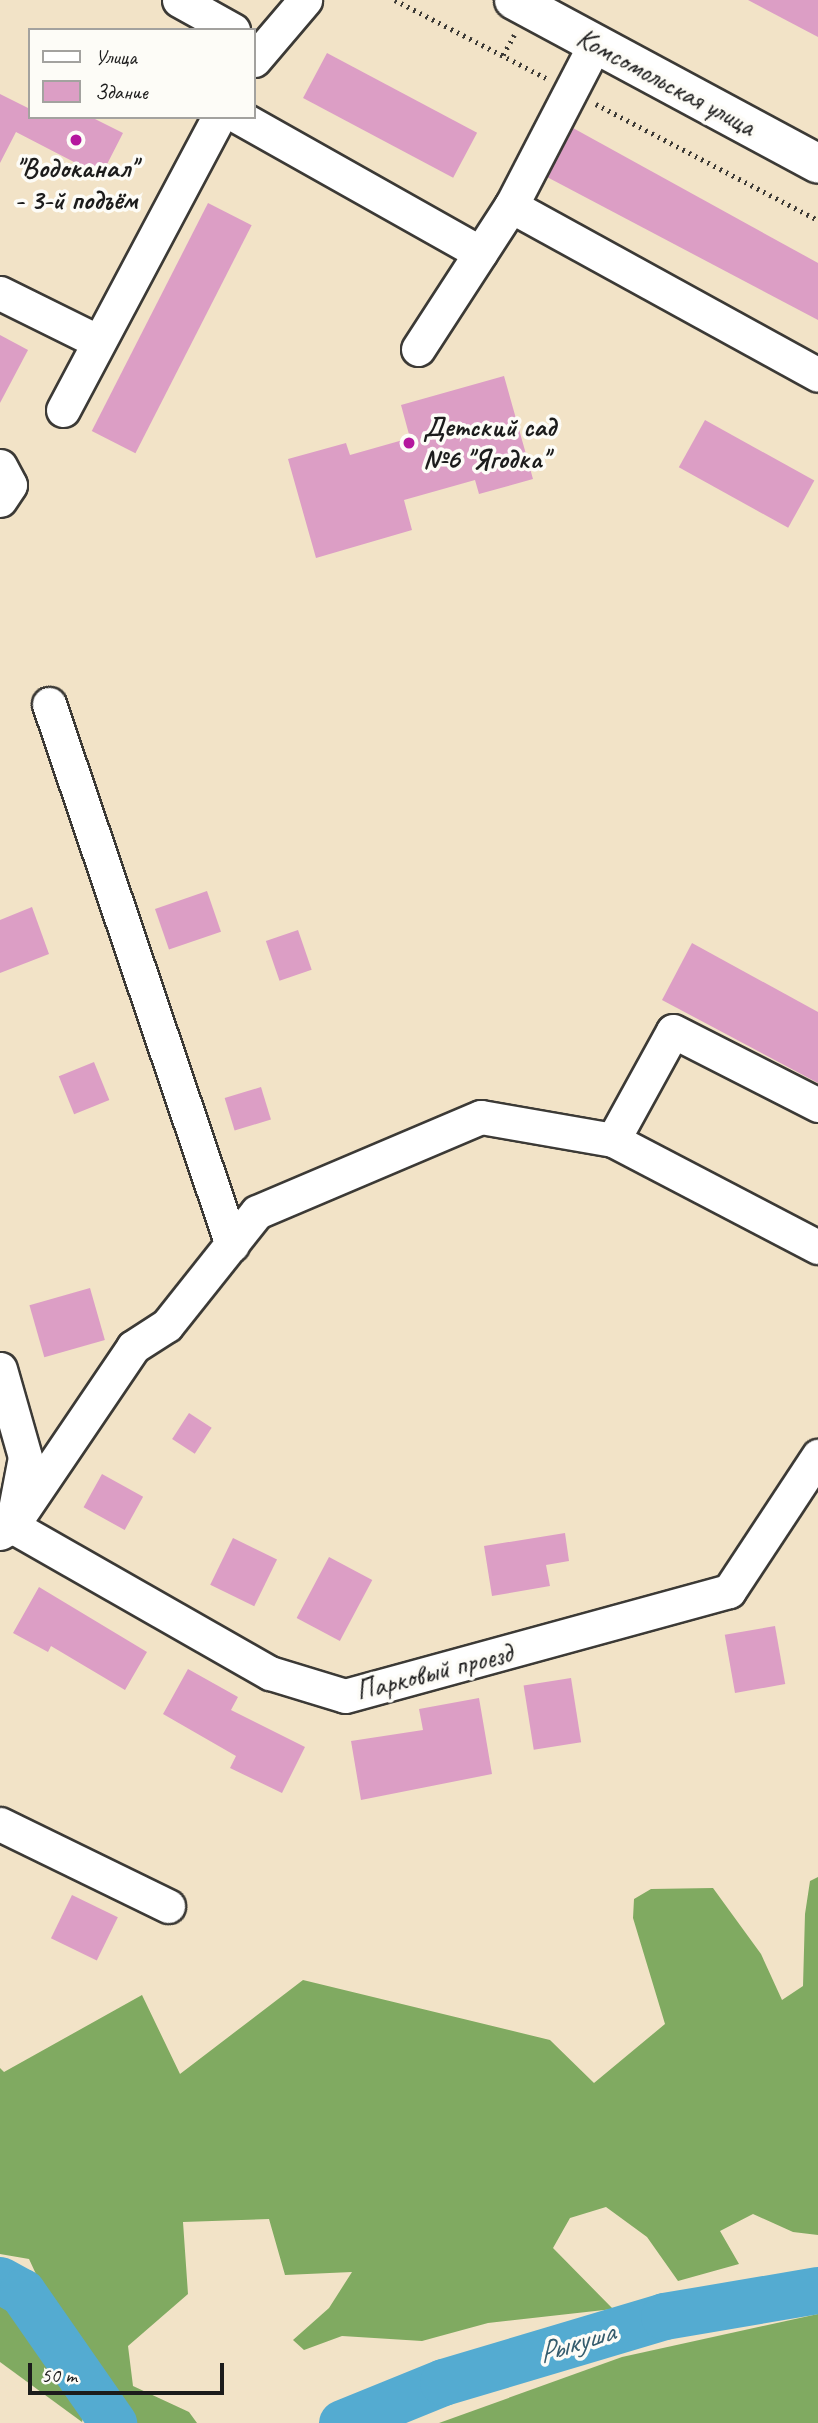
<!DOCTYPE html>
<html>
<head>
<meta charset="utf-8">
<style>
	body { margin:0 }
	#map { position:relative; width:818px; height:2423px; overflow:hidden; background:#f2e3c7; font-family:Caveat,sans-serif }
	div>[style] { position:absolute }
	.forest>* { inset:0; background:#80aa61 }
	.river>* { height:47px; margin:-23.5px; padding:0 23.5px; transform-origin:23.5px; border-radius:23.5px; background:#54abd1 }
	.building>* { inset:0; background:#dc9ec5; transform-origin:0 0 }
	.path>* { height:4.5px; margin-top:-2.25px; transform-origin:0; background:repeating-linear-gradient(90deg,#3c3a36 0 2px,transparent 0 7px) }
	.roads { filter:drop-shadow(2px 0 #3c3a36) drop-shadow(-2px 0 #3c3a36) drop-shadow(0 2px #3c3a36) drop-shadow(0 -2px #3c3a36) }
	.minor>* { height:33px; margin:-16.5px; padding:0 16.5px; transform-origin:16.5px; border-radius:16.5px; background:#fff }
	.major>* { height:38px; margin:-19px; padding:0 19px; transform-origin:19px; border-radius:19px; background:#fff }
	.dots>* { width:19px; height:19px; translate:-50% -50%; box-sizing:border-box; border:4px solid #fdfcf7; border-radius:50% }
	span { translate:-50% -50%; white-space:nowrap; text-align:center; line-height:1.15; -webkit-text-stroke:7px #fdfcf7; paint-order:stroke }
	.street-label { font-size:28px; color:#1c1c1c }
	.poi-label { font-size:28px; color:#1c1c1c; font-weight:700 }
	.left { translate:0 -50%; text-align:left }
	.water-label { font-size:30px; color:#355c6d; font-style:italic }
	.legend { position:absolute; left:28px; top:28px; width:228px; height:91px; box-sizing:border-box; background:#fdfcf7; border:2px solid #a3a29f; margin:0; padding:9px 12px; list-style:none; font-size:21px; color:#1c1c1c }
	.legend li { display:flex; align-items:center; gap:14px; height:35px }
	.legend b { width:35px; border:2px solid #a3a29f }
	.scale { position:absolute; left:28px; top:2363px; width:196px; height:32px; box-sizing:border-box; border:4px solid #1c1c1c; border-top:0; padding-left:9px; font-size:21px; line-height:24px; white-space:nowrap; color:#1c1c1c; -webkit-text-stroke:5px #fdfcf7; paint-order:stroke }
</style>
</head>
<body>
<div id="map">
	<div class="forest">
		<div style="clip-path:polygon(818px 1877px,818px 2235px,793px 2232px,753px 2214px,720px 2231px,739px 2264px,678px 2281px,647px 2237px,606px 2207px,570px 2218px,553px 2248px,613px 2309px,488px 2323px,422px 2341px,342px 2336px,304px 2350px,293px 2340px,329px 2308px,352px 2272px,285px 2275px,269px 2219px,183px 2222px,188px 2294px,128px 2346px,133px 2386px,189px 2412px,197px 2423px,133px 2423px,56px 2317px,29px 2259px,0 2254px,0 2068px,4px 2072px,142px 1995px,180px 2074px,303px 1980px,550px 2040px,594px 2083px,665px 2024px,633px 1918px,634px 1899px,651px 1889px,713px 1888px,761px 1954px,782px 2000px,803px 1986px,805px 1914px,810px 1881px)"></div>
		<div style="clip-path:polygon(0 2306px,30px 2325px,86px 2404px,82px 2422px,0 2362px)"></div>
		<div style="clip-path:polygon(818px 2314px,818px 2423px,439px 2423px,622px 2357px)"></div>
	</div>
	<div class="river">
		<div style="left:0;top:2280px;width:25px;rotate:29deg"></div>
		<div style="left:22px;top:2292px;width:160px;rotate:55.2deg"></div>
		<div style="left:342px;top:2423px;width:109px;rotate:-22.1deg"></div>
		<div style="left:443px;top:2382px;width:231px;rotate:-16.6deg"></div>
		<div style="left:664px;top:2316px;width:156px;rotate:-9.6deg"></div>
	</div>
	<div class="building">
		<div style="clip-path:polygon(748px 0,818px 0,818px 37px)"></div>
		<div style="left:327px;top:53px;width:170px;height:51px;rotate:28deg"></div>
		<div style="clip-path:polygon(0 94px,30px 109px,30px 117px,91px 117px,123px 133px,101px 176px,16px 132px,0 163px)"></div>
		<div style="clip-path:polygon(573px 128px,818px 263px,818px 320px,547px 177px)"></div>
		<div style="left:208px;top:203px;width:49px;height:256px;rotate:27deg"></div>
		<div style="clip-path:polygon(0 335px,28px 350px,0 403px)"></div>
		<div style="clip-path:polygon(504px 376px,533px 479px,479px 494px,475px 480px,404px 500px,412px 530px,316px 558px,288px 459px,346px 443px,350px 455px,410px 438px,401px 405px)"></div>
		<div style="left:705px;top:420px;width:125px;height:54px;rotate:29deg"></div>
		<div style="left:207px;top:891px;width:43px;height:55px;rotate:71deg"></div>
		<div style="clip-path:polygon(32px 907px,49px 954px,0 973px,0 920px)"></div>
		<div style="left:298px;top:930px;width:42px;height:34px;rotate:71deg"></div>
		<div style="clip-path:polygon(692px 943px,818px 1012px,818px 1083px,662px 1000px)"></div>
		<div style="left:94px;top:1062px;width:41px;height:38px;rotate:68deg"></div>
		<div style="left:261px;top:1087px;width:34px;height:38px;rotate:73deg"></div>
		<div style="left:90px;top:1288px;width:54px;height:63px;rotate:74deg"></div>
		<div style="left:189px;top:1413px;width:27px;height:31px;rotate:33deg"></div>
		<div style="left:102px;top:1474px;width:47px;height:38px;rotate:29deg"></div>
		<div style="clip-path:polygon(565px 1533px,569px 1561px,546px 1565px,550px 1586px,492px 1596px,484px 1546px)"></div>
		<div style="left:233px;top:1538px;width:49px;height:52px;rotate:26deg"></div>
		<div style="left:329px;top:1557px;width:49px;height:69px;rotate:28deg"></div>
		<div style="clip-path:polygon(39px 1587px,147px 1652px,125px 1690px,51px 1646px,48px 1652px,13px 1633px)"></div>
		<div style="left:775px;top:1626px;width:59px;height:51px;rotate:80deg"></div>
		<div style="clip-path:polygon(188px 1669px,238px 1697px,231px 1710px,305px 1747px,282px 1793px,230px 1768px,236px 1756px,163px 1714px)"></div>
		<div style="left:571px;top:1678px;width:65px;height:48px;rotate:81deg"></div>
		<div style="clip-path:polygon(479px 1698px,492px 1774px,361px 1800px,351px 1741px,423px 1730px,419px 1709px)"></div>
		<div style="left:72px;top:1895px;width:51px;height:48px;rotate:26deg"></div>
	</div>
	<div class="path">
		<div style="left:395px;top:0;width:172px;rotate:27.3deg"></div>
		<div style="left:503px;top:55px;width:23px;rotate:-61deg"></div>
		<div style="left:596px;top:104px;width:250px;rotate:27.6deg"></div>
	</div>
	<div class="roads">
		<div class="minor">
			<div style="left:179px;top:0;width:62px;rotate:29.1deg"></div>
			<div style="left:595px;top:44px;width:182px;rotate:117.4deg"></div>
			<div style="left:511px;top:206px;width:350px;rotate:28.8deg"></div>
			<div style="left:254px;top:60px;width:79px;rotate:-49.6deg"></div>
			<div style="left:239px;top:117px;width:277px;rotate:29.4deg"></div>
			<div style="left:0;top:293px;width:110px;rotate:26.3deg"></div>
			<div style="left:418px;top:349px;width:171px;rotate:-57deg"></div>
			<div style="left:63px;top:410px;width:332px;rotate:-62deg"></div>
			<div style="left:0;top:466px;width:21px;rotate:62deg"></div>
			<div style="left:10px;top:485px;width:18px;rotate:124deg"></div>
			<div style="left:49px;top:704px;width:571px;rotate:71.31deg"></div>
			<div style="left:613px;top:1140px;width:124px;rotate:-61.2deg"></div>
			<div style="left:673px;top:1031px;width:163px;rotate:27deg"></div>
			<div style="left:0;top:1369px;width:91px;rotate:74.1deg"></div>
			<div style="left:25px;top:1457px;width:64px;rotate:100.8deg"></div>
			<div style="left:12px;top:1526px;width:216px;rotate:-55.9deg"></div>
			<div style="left:133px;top:1347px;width:40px;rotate:-32.9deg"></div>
			<div style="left:167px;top:1325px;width:144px;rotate:-51.5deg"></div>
			<div style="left:257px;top:1212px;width:243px;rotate:-23deg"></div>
			<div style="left:481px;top:1117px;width:134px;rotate:9.9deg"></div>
			<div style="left:613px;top:1140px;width:231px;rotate:27.6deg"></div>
			<div style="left:0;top:1533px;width:14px;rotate:-30deg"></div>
			<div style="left:12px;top:1526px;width:297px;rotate:29.7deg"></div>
			<div style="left:270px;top:1673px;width:78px;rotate:17deg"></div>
			<div style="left:345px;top:1696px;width:398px;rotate:-15.3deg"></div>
			<div style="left:729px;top:1591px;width:162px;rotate:-56.6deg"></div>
			<div style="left:0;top:1824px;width:187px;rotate:26deg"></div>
		</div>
		<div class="major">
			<div style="left:514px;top:0;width:345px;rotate:28.3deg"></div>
		</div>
	</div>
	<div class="dots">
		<div style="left:76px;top:140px;background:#b5179e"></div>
		<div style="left:409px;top:443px;background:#b5179e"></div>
	</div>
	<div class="street-label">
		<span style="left:666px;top:82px;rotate:28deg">Комсомольская улица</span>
		<span style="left:434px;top:1672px;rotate:-14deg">Парковый проезд</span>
	</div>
	<div class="poi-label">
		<span style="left:76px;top:184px">"Водоканал"<br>- 3-й подъём</span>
		<span class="left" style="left:423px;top:443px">Детский сад<br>№6 "Ягодка"</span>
	</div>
	<div class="water-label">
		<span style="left:576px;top:2342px;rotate:-17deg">Рыкуша</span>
	</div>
	<ul class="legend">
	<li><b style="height:9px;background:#fff"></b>Улица</li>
	<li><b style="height:19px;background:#dc9ec5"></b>Здание</li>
	</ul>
	<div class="scale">50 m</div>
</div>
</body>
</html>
